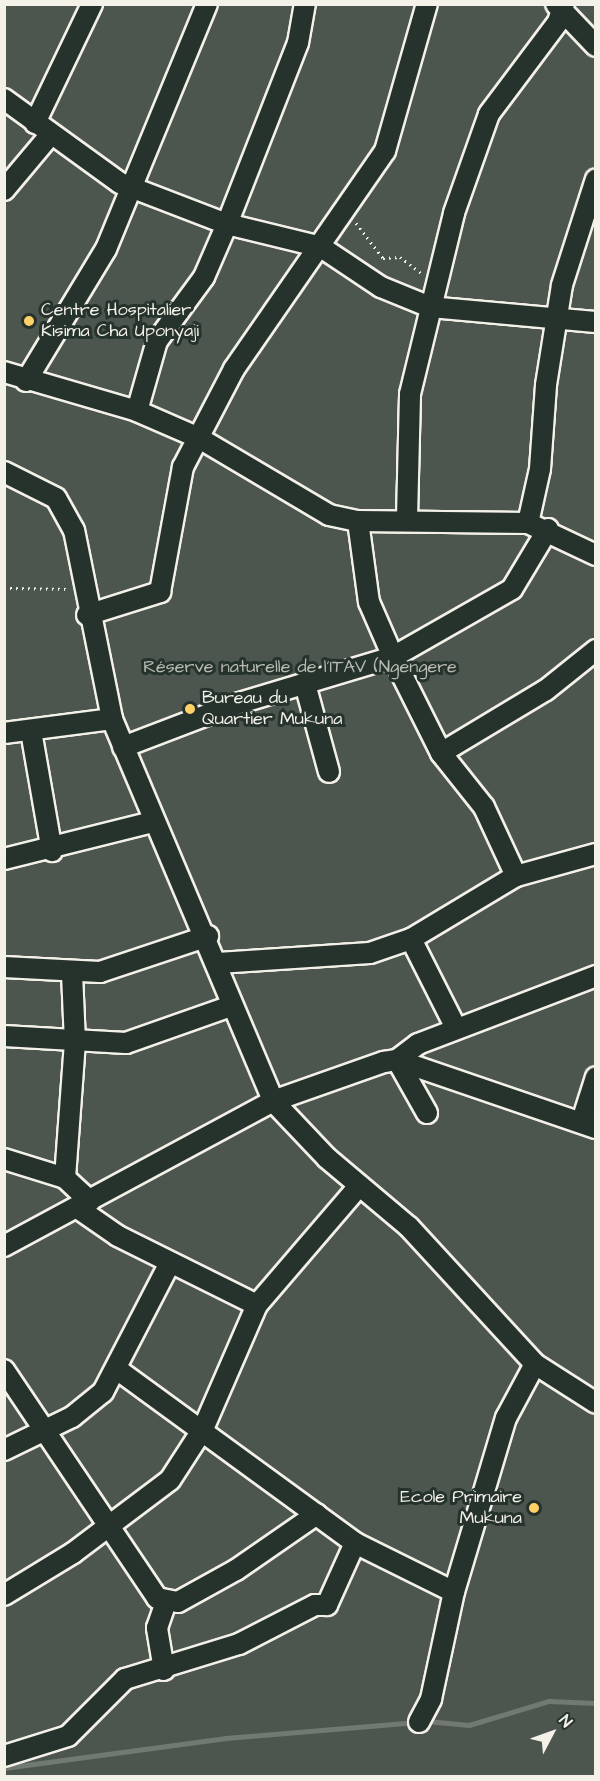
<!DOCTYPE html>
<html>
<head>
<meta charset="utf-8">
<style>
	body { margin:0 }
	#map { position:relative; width:600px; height:1781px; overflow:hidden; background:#323e38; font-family:"Architects Daughter",sans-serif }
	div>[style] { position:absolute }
	.green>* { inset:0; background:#4c564f; transform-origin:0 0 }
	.stream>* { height:4.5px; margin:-2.25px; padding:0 2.25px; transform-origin:2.25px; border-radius:2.25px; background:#727972 }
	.path>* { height:3px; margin-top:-1.5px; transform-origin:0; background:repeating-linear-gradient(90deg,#f4f1e8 0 1.5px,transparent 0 6px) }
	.roads { filter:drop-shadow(2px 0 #f4f1e8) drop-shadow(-2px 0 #f4f1e8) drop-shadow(0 2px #f4f1e8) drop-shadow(0 -2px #f4f1e8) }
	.minor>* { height:20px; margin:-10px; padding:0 10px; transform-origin:10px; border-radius:10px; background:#26332d }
	.dots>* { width:16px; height:16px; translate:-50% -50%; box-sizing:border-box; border:3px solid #26332d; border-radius:50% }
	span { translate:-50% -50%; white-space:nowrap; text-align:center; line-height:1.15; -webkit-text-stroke:6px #26332d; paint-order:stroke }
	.poi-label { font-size:18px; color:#f4f1e8 }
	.left { translate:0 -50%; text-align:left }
	.right { translate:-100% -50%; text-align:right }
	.park-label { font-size:18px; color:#b9bbb2 }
	.frame { position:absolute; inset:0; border:6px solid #f4f1e8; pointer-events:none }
	.north { position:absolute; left:522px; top:1703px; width:60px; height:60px; -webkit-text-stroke:4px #26332d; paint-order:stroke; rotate:49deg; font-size:16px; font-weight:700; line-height:24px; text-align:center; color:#f4f1e8 }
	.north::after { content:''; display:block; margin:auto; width:21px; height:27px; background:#f4f1e8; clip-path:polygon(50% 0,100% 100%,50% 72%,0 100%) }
</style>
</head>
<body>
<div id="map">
	<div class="green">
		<div style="left:5px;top:5px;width:590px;height:1771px"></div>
	</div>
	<div class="stream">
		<div style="left:427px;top:1721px;width:42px;rotate:5.4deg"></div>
		<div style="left:469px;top:1725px;width:84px;rotate:-16.7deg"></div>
		<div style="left:549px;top:1701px;width:47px;rotate:2.4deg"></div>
		<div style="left:4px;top:1768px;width:224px;rotate:-7.7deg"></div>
		<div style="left:226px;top:1738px;width:191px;rotate:-4.8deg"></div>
	</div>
	<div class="path">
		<div style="left:356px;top:223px;width:44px;rotate:52.4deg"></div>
		<div style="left:383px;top:258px;width:17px;rotate:-3deg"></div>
		<div style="left:400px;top:257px;width:26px;rotate:37deg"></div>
		<div style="left:4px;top:588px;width:65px;rotate:0.9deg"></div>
	</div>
	<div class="roads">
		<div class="minor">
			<div style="left:556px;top:4px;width:58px;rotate:46.4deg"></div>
			<div style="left:4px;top:99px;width:143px;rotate:35.9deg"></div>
			<div style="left:120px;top:183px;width:115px;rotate:21deg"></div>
			<div style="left:227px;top:224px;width:97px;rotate:13.7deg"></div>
			<div style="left:321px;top:247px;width:72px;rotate:33.7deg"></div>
			<div style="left:381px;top:287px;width:53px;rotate:22.2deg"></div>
			<div style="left:430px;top:307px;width:167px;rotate:5.2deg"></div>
			<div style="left:35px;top:123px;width:132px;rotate:-64.4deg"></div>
			<div style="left:4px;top:190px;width:73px;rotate:-50deg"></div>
			<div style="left:4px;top:372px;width:139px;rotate:16.3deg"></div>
			<div style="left:137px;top:411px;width:68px;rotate:23.5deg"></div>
			<div style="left:199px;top:438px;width:151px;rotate:30.6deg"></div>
			<div style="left:329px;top:515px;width:30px;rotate:12deg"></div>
			<div style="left:358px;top:521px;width:170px;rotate:0.7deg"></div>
			<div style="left:528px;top:523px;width:75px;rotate:25.2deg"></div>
			<div style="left:26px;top:381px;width:154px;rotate:-58.8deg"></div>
			<div style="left:106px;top:249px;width:265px;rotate:-67.6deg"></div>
			<div style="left:137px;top:411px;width:73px;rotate:-74.1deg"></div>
			<div style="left:157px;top:341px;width:79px;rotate:-53.7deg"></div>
			<div style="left:204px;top:277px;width:58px;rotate:-66.5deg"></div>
			<div style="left:227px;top:224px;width:194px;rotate:-68.6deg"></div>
			<div style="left:298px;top:43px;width:40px;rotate:-80deg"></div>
			<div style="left:4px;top:472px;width:58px;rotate:26.6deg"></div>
			<div style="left:56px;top:498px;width:37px;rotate:61deg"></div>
			<div style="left:74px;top:530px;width:193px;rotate:78.6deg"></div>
			<div style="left:112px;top:719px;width:415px;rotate:67.1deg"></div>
			<div style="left:273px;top:1101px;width:79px;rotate:46.5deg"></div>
			<div style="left:327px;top:1158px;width:107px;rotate:40.1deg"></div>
			<div style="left:409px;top:1227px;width:186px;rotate:47.4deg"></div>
			<div style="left:535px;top:1364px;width:72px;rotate:32.6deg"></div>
			<div style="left:407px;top:518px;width:124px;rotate:-88.6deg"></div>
			<div style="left:410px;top:394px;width:186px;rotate:-76.3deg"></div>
			<div style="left:454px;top:213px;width:105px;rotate:-70.5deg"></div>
			<div style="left:489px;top:114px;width:115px;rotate:-53.1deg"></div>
			<div style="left:558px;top:22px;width:19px;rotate:-72deg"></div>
			<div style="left:358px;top:521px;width:82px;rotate:82.3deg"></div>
			<div style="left:369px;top:602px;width:60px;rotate:66.4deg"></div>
			<div style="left:393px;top:657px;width:107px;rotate:63.4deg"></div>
			<div style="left:441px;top:753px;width:69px;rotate:51.5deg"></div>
			<div style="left:484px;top:807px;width:76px;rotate:65.1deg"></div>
			<div style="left:528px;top:523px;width:55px;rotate:-77.5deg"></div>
			<div style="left:540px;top:469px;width:84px;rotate:-85.9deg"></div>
			<div style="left:546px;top:385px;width:101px;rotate:-80.9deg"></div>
			<div style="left:562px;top:285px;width:111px;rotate:-72.2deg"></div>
			<div style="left:87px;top:615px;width:77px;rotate:-17.5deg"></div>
			<div style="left:160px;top:592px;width:127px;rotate:-79.6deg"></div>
			<div style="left:183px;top:467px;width:110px;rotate:-62.5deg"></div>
			<div style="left:234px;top:369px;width:265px;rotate:-55.3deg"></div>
			<div style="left:385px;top:151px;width:153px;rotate:-74.1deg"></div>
			<div style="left:305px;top:684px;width:91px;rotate:74.7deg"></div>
			<div style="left:31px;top:731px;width:122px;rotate:80.1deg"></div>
			<div style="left:4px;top:733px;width:109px;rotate:-7.4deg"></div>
			<div style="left:123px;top:747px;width:118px;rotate:-20.9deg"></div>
			<div style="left:233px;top:705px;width:167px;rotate:-16.7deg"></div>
			<div style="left:393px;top:657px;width:137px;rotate:-29.7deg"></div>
			<div style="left:512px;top:589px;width:70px;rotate:-59deg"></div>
			<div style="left:441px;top:753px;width:122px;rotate:-31deg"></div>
			<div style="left:546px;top:690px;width:64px;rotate:-38.7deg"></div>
			<div style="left:4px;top:859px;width:153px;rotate:-14deg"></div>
			<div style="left:411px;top:939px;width:100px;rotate:63.2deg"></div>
			<div style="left:218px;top:963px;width:152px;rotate:-3.8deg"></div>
			<div style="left:370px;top:953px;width:43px;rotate:-18.9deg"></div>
			<div style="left:411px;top:939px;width:122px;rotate:-31deg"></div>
			<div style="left:516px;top:876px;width:83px;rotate:-15.4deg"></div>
			<div style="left:4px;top:967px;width:96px;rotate:3deg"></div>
			<div style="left:100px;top:972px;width:114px;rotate:-18.4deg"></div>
			<div style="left:4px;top:1036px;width:122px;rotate:3.3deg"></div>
			<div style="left:126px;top:1043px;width:111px;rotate:-19.4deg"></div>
			<div style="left:427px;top:1113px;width:61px;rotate:-119.5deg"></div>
			<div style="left:397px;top:1060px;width:26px;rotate:-37deg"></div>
			<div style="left:418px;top:1044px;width:191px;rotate:-20.9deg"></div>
			<div style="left:582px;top:1121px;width:46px;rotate:-72.3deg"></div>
			<div style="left:4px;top:1159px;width:64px;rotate:17.3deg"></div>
			<div style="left:65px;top:1178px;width:34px;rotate:43deg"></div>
			<div style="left:65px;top:1178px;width:136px;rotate:-85.8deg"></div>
			<div style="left:75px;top:1042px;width:69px;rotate:-92.5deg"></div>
			<div style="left:79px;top:1209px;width:47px;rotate:34.7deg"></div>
			<div style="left:118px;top:1236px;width:155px;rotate:26.4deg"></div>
			<div style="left:4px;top:1246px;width:306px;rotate:-28.3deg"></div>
			<div style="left:273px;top:1101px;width:118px;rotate:-19.4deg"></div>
			<div style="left:384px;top:1062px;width:13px;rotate:-9deg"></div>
			<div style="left:397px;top:1060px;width:210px;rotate:18.9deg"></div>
			<div style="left:4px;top:1370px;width:275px;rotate:56.1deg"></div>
			<div style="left:157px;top:1598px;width:21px;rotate:11deg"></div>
			<div style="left:178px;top:1602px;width:66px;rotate:-28.9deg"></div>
			<div style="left:236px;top:1570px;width:98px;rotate:-34.7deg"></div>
			<div style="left:118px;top:1370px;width:293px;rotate:36.1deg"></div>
			<div style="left:355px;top:1543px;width:110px;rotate:26.3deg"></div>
			<div style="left:4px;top:1450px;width:76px;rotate:-25.9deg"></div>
			<div style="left:72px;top:1417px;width:40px;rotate:-39deg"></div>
			<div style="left:103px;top:1392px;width:145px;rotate:-62.6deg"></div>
			<div style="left:4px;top:1595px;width:81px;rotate:-31.3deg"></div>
			<div style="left:73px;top:1553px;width:121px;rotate:-37deg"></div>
			<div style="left:170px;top:1480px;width:61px;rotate:-57.1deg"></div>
			<div style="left:203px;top:1429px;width:135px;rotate:-66.5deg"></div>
			<div style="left:257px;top:1305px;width:157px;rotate:-49.4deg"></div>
			<div style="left:164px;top:1670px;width:43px;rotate:-99.5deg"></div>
			<div style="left:157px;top:1628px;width:28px;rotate:-71deg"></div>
			<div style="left:419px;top:1722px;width:26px;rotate:-62deg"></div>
			<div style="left:431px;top:1699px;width:109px;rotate:-77.9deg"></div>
			<div style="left:454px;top:1592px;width:182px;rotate:-73.4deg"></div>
			<div style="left:506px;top:1418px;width:61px;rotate:-61.8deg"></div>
			<div style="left:4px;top:1756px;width:67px;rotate:-17.4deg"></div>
			<div style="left:68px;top:1736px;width:81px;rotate:-45deg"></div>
			<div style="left:125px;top:1679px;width:119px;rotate:-17.1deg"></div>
			<div style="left:239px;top:1644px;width:85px;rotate:-27.2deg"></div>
			<div style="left:315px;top:1605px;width:12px"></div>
			<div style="left:327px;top:1605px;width:68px;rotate:-65.7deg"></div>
		</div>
	</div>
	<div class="dots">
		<div style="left:29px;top:321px;background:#ffd166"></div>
		<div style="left:190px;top:709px;background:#ffd166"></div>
		<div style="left:534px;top:1508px;background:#ffd166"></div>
	</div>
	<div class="poi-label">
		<span class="left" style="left:41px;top:321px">Centre Hospitalier<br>Kisima Cha Uponyaji</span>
		<span class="left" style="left:202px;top:709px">Bureau du<br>Quartier Mukuna</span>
		<span class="right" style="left:522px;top:1508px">Ecole Primaire<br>Mukuna</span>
	</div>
	<div class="park-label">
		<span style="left:300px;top:667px">Réserve naturelle de l'ITAV (Ngengere</span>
	</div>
	<div class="frame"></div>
	<div class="north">N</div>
</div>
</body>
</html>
